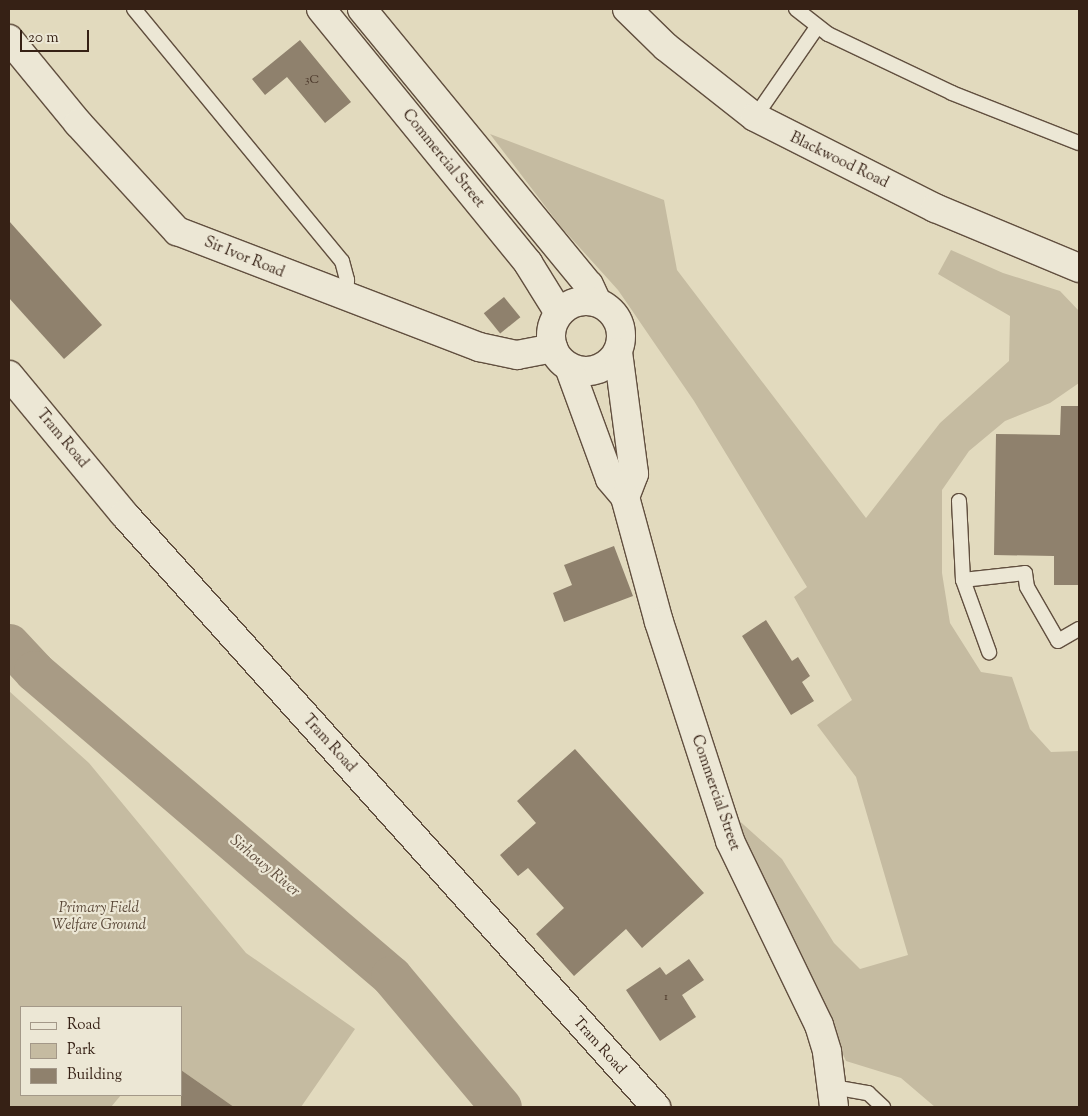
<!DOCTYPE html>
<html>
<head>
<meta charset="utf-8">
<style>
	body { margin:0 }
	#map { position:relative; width:1088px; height:1116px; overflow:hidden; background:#e2dabe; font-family:"Sorts Mill Goudy",serif }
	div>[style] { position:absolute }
	.green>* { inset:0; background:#c5bba1 }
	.river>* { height:41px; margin:-20.5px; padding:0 20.5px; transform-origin:20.5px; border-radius:20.5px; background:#a89b85 }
	.building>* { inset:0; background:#8f816d; transform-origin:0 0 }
	.roads { filter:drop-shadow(1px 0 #614f3f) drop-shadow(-1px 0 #614f3f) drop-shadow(0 1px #614f3f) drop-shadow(0 -1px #614f3f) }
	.service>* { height:14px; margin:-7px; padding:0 7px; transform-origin:7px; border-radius:7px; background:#ece7d5 }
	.minor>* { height:28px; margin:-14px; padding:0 14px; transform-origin:14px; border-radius:14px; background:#ece7d5 }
	.secondary>* { height:28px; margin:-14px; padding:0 14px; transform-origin:14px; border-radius:14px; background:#ece7d5 }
	.secondary>.ring { margin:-14px; padding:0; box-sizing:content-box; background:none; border:28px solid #ece7d5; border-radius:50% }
	span { translate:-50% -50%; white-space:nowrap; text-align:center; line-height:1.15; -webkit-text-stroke:4.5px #ece7d5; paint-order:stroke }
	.number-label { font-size:12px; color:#4c392b }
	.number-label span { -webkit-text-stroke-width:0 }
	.street-label { font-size:15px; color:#362115 }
	.park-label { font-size:15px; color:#5a4838; font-style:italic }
	.water-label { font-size:16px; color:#5e4c3c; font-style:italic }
	.frame { position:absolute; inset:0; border:10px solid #362115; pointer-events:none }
	.legend { position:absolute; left:20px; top:1006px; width:162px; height:90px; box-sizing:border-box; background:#ece7d5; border:1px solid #a39888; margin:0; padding:6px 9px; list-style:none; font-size:15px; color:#362115 }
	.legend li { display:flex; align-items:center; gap:10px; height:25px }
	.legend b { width:25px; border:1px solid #a39888 }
	.scale { position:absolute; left:20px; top:30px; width:69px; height:22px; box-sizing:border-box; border:2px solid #362115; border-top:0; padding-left:6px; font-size:15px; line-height:18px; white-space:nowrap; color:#362115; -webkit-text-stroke:4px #ece7d5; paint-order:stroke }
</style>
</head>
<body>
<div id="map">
	<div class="green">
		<div style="clip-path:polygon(490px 134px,664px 200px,677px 270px,866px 518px,940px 423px,1009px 361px,1010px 316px,938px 274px,951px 250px,1003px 273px,1060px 291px,1079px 311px,1079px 383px,1050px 403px,1005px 421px,969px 451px,942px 490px,942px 573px,950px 623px,981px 672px,1012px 677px,1030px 729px,1051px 752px,1079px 751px,1079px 1107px,935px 1107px,901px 1078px,846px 1061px,734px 816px,782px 859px,834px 943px,860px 969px,908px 955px,856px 777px,817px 725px,852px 700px,794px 597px,807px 587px,694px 401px,618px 290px,561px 227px)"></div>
		<div style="clip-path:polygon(9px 691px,89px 763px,246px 953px,355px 1029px,301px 1107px,234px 1107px,181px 1070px,181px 1007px,21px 1007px,21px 1095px,121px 1095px,111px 1107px,9px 1107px)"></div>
	</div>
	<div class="river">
		<div style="left:9px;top:644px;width:37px;rotate:47deg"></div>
		<div style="left:34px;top:671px;width:470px;rotate:40.5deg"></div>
		<div style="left:391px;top:976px;width:171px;rotate:50deg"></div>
	</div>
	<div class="building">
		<div style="clip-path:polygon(300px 40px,351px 102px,325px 123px,287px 77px,265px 95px,252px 79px)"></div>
		<div style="clip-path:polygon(9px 221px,102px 325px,64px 359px,9px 298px)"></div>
		<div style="left:504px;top:297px;width:26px;height:26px;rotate:51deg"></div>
		<div style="clip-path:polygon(1061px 406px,1079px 406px,1079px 585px,1054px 585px,1054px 556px,994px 555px,996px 434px,1060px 435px)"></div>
		<div style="clip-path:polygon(614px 546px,633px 596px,564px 622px,553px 593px,572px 585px,564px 565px)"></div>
		<div style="clip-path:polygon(766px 620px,792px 661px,798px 657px,810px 676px,802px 682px,814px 701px,791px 715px,742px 636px)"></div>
		<div style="clip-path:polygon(575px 749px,704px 893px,642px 948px,626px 929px,574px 976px,536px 934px,564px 908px,528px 868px,518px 876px,500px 855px,536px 823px,517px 801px)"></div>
		<div style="clip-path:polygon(689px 959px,704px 980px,682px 995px,696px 1017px,660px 1041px,626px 990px,660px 967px,666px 975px)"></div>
		<div style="clip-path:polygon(181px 1070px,234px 1107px,181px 1107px)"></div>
	</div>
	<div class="roads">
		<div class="service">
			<div style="left:134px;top:9px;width:327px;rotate:50.5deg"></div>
			<div style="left:342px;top:261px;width:20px;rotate:75deg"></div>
			<div style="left:347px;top:280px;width:19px;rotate:93deg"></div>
			<div style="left:796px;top:9px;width:41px;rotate:38deg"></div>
			<div style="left:828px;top:34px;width:137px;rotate:25.4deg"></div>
			<div style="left:952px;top:93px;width:136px;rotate:21.5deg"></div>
			<div style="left:755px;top:117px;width:109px;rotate:-55.4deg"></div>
			<div style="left:959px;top:501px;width:79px;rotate:87.1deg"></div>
			<div style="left:963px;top:580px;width:77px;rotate:70.1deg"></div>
			<div style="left:963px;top:580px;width:62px;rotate:-6.4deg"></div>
			<div style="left:1025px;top:573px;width:14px;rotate:82deg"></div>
			<div style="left:1027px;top:587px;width:62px;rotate:60.1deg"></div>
			<div style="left:1058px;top:641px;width:24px;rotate:-30deg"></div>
			<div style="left:833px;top:1087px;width:36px;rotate:10deg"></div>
			<div style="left:868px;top:1093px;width:21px;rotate:43deg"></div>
		</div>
		<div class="minor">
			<div style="left:9px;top:375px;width:180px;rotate:50.4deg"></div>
			<div style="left:124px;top:514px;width:797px;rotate:48.1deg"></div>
		</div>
		<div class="secondary">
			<div style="left:321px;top:9px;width:328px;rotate:50.8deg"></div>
			<div style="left:528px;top:263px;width:59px;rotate:58.2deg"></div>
			<div style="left:362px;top:9px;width:357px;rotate:50.6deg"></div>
			<div style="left:589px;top:285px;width:19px;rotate:65deg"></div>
			<div style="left:627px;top:9px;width:54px;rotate:44.3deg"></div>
			<div style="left:666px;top:47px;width:113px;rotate:38.2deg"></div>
			<div style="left:755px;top:117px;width:202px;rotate:26.8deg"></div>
			<div style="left:935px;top:208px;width:156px;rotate:22.6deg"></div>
			<div style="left:9px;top:39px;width:109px;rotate:50.6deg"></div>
			<div style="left:78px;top:123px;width:147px;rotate:47.5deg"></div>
			<div style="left:177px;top:231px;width:324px;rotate:21deg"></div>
			<div style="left:479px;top:347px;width:39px;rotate:12deg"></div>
			<div style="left:517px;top:355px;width:37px;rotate:-11deg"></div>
			<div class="ring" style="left:551px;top:301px;width:42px;height:42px"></div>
			<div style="left:618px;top:352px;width:123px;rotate:82.5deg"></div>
			<div style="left:634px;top:474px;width:25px;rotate:111deg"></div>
			<div style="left:569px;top:367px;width:119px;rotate:69.9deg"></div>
			<div style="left:610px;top:479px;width:23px;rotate:50deg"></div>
			<div style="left:625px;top:497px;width:130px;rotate:74.8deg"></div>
			<div style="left:659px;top:622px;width:230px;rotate:72deg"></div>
			<div style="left:730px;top:841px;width:204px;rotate:64.2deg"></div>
			<div style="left:819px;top:1025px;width:28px;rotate:73deg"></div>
			<div style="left:827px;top:1052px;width:55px;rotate:82.7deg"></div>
		</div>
	</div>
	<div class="number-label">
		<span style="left:312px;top:81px">3C</span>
		<span style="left:666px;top:998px">1</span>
	</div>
	<div class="street-label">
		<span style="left:443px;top:159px;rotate:51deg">Commercial Street</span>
		<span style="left:839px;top:161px;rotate:26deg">Blackwood Road</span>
		<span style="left:244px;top:258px;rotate:22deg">Sir Ivor Road</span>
		<span style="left:62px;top:439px;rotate:50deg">Tram Road</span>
		<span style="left:329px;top:744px;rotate:48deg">Tram Road</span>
		<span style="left:715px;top:793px;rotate:71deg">Commercial Street</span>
		<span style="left:599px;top:1046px;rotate:48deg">Tram Road</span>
	</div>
	<div class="park-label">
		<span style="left:99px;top:917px">Primary Field<br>Welfare Ground</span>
	</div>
	<div class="water-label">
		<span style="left:264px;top:867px;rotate:40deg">Sirhowy River</span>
	</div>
	<div class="frame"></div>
	<ul class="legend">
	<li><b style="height:6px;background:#ece7d5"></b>Road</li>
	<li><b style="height:14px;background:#c5bba1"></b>Park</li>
	<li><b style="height:14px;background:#8f816d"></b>Building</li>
	</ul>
	<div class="scale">20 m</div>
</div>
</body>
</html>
